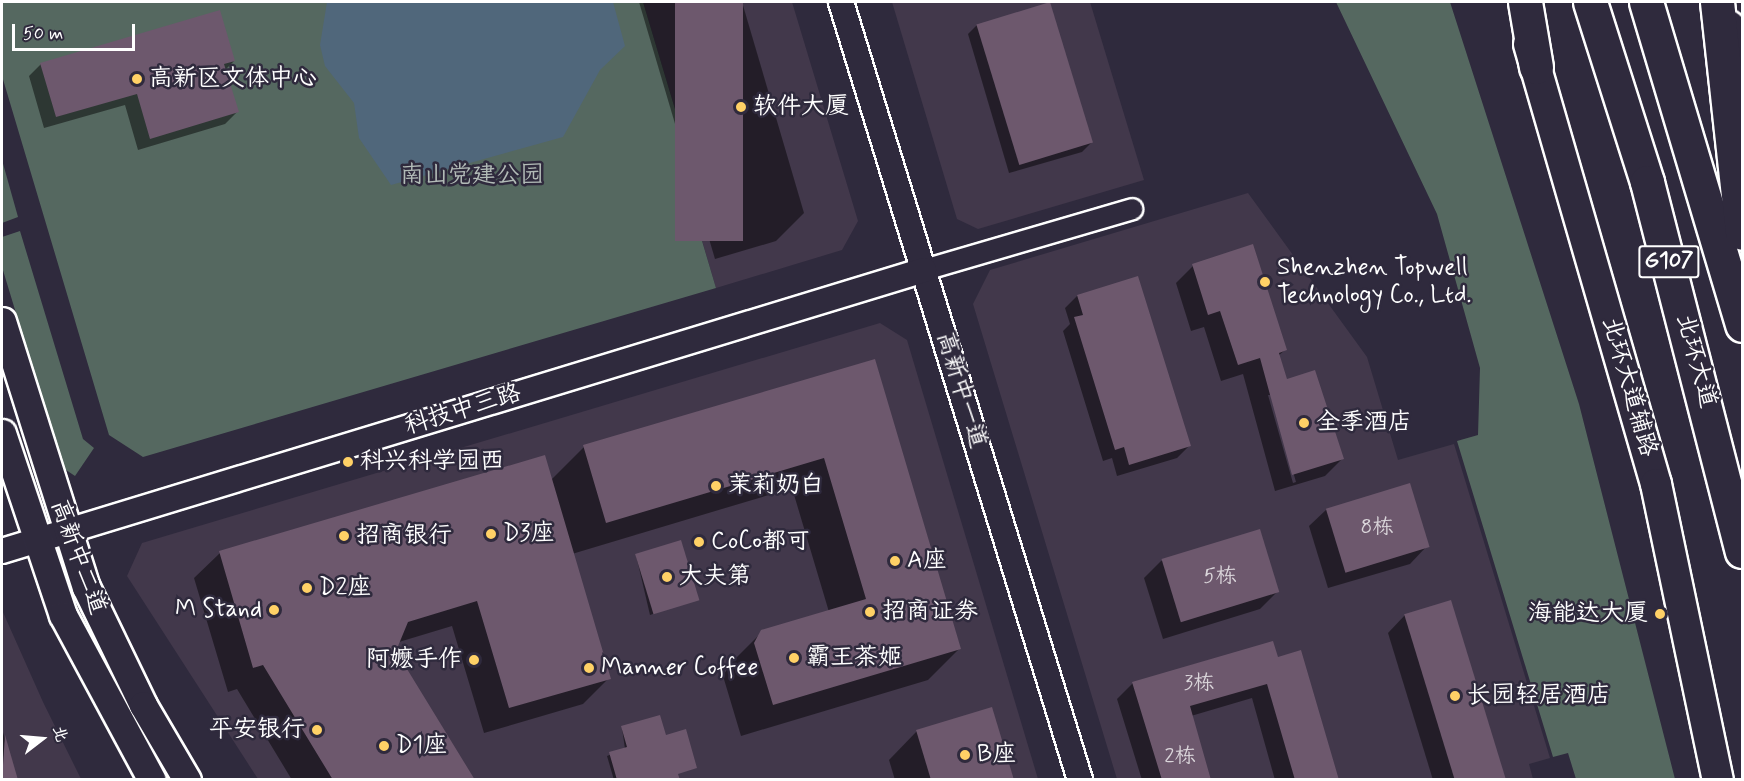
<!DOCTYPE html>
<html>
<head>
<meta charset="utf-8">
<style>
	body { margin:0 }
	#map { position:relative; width:1744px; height:781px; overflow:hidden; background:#2f2a3d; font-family:Mynerve,"LXGW WenKai TC",sans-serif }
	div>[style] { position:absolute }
	.built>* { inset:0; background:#42384b }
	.green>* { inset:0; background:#556860 }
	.water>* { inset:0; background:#50677b }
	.shadow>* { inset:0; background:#0007 }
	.building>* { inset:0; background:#6d586d; transform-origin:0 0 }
	.roads { filter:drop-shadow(2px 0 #fff) drop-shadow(-2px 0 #fff) drop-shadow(0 2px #fff) drop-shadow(0 -2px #fff) }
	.minor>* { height:20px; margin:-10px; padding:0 10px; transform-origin:10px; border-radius:10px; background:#2f2a3d }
	.tertiary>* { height:24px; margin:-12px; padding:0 12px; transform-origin:12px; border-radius:12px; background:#2f2a3d }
	.secondary>* { height:27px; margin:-13.5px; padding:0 13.5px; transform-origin:13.5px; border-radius:13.5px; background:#2f2a3d }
	.primary>* { height:30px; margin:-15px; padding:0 15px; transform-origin:15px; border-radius:15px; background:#2f2a3d }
	.trunk>* { height:33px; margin:-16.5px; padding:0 16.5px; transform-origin:16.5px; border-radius:16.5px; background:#2f2a3d }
	.dots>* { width:16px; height:16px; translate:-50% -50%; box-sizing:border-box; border:3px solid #2f2a3d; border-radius:50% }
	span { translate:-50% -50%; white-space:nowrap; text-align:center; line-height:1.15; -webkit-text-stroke:5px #2f2a3d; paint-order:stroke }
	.number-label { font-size:21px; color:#dad5da }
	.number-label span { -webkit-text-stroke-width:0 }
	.shield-label span { padding:2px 4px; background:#2f2a3d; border:2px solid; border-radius:4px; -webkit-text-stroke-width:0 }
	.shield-label { font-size:22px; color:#fff; font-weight:700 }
	.poi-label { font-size:24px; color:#fff }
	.left { translate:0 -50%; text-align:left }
	.right { translate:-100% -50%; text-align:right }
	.park-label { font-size:24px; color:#b2bbb7 }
	.street-label { font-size:24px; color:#fff }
	.frame { position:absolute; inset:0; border:3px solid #fff; pointer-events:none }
	.north { position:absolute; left:12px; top:709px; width:60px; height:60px; -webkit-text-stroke:4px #2f2a3d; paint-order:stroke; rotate:74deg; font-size:16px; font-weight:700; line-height:24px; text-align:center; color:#fff }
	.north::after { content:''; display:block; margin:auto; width:21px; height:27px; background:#fff; clip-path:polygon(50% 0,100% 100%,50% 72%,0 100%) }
	.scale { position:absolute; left:12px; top:24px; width:123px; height:27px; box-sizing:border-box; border:3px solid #fff; border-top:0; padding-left:8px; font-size:18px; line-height:21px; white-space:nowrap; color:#fff; -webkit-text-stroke:4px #2f2a3d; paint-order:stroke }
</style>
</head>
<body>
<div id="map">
	<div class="built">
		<div style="clip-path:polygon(643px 2px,792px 2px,858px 221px,842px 250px,716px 288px,681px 169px,692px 166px)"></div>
		<div style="clip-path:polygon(892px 2px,1090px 2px,1144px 180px,978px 229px,957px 219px)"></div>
		<div style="clip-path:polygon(1248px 193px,1367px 357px,1398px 460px,1454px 444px,1550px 758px,1529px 764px,1533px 779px,1117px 779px,973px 304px,990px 270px)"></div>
		<div style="clip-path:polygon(880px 323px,907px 340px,1038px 779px,258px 779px,127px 576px,142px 543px)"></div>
		<div style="clip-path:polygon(2px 610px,43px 702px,81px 779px,2px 779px)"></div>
	</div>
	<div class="green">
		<div style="clip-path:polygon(2px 2px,643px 2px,692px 166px,681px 170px,716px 288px,143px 457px,109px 435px,2px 76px)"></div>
		<div style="clip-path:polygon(1336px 2px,1450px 2px,1579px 404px,1675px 779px,1576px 779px,1568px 753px,1553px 757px,1457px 441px,1478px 435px,1480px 368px,1437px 214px)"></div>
		<div style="clip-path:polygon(2px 160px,18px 217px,2px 223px)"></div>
		<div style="clip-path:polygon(20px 231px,83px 439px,94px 448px,75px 476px,63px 468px,2px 267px,2px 237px)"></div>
	</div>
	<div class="water">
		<div style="clip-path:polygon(327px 2px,613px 2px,625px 46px,600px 70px,563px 137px,391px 185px,359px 138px,354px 103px,325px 66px,320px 45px)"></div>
	</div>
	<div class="shadow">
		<div style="clip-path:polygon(639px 2px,742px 2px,804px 213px,776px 241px,715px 259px)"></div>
		<div style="clip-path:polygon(977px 25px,1091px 143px,1082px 152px,1009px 173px,968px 34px)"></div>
		<div style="clip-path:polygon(234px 61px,225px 70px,237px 112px,225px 124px,138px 150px,125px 105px,44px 128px,29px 76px,41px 64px)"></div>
		<div style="clip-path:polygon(evenodd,1193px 266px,1285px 350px,1278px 356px,1286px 380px,1342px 459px,1325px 476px,1275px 491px,1243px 374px,1221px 381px,1204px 327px,1191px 331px,1176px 283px,1193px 266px,1268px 395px,1271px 395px,1296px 482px,1293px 483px,1268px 395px)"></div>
		<div style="clip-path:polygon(1137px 278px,1189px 446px,1177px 458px,1117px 476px,1112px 458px,1103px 461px,1063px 331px,1070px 324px,1065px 308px,1077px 296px)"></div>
		<div style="clip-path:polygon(874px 360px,960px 648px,928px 680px,741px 736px,723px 676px,730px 664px,762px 632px,829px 612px,792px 488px,572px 554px,609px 678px,583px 704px,484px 733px,452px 626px,399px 642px,395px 652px,471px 780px,292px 780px,237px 689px,228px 692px,194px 578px,220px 553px,551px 480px,584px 447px)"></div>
		<div style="clip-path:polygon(1327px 509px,1427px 546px,1410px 564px,1328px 588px,1309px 526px)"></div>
		<div style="clip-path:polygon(1259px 531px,1277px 592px,1260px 609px,1163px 639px,1144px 578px,1161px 561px)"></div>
		<div style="clip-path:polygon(636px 555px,697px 599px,650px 615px)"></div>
		<div style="clip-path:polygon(1405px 615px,1502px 780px,1433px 780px,1388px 633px)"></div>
		<div style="clip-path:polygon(1277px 659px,1338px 780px,1275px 780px,1252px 698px,1191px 716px,1210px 780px,1142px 780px,1117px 699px,1133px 683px)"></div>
		<div style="clip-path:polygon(622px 728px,665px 737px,670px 775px,678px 780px,614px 780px,607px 756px,625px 749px)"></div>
		<div style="clip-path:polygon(2px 729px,17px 780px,2px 780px)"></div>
		<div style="clip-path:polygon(917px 731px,1012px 780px,895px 780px,889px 760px)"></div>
	</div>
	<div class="building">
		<div style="left:675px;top:2px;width:68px;height:239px"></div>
		<div style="left:1050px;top:2px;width:147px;height:77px;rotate:73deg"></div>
		<div style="clip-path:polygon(220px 10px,235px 61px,224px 64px,239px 112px,150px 139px,137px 94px,56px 117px,40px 63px)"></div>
		<div style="clip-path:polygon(1253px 244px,1287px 350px,1279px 353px,1287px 379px,1315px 370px,1344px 459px,1292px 475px,1260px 358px,1238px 365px,1220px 311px,1208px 315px,1192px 264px)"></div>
		<div style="clip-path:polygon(1138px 276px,1191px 446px,1129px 465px,1124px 447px,1115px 450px,1074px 317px,1083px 315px,1077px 295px)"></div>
		<div style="clip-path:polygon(875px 359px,961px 649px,773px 705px,754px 643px,761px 630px,866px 599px,824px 458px,606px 523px,583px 445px)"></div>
		<div style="clip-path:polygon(545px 455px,611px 679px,509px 708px,477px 601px,408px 622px,396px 651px,475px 780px,333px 780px,263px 665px,253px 668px,219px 551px)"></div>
		<div style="left:1410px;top:483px;width:67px;height:88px;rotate:73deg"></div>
		<div style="left:1260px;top:529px;width:66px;height:103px;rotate:73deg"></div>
		<div style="left:681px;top:540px;width:63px;height:48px;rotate:73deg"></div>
		<div style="left:1451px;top:600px;width:188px;height:49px;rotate:73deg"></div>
		<div style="clip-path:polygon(1273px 641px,1278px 657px,1301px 650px,1339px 780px,1295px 780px,1267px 684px,1190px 706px,1211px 780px,1162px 780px,1132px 682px)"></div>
		<div style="clip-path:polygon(992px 707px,1014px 780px,931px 780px,916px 730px)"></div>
		<div style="clip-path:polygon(660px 715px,666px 735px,686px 729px,697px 768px,678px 774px,680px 780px,617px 780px,609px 752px,627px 747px,621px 726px)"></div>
		<div style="clip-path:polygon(5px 735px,18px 780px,2px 780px)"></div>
	</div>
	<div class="roads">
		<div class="minor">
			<div style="left:924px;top:270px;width:217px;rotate:-16.3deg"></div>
		</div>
		<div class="tertiary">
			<div style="left:841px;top:2px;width:814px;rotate:72.92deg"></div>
			<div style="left:2px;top:551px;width:964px;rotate:-16.95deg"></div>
		</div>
		<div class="secondary">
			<div style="left:2px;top:321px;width:279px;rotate:72.5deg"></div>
			<div style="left:86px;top:587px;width:131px;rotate:64.2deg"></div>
			<div style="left:143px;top:705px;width:87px;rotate:59.6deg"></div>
			<div style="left:2px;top:433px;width:192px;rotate:71.5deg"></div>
			<div style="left:63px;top:615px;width:187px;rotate:61.7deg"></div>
		</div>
		<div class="primary">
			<div style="left:1729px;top:26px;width:48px;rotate:74.2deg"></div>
			<div style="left:1529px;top:44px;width:458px;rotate:73.9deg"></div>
			<div style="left:1656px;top:484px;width:302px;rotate:78.2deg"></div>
		</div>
		<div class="trunk">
			<div style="left:1525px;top:2px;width:66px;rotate:80.4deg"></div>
			<div style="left:1590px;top:2px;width:189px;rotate:72.4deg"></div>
			<div style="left:1647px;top:182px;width:381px;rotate:75.6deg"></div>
			<div style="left:1646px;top:2px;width:337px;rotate:73.4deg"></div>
			<div style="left:1717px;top:2px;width:232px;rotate:83.8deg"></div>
		</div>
	</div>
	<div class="dots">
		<div style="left:137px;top:79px;background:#ffd166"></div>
		<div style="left:741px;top:107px;background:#ffd166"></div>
		<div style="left:1265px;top:282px;background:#ffd166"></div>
		<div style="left:1304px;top:423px;background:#ffd166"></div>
		<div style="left:348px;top:462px;background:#ffd166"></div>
		<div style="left:716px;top:486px;background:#ffd166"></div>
		<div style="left:491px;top:534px;background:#ffd166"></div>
		<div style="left:344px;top:536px;background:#ffd166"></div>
		<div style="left:699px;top:542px;background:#ffd166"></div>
		<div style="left:895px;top:561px;background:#ffd166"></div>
		<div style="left:667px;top:577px;background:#ffd166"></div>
		<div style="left:307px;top:588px;background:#ffd166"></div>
		<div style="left:274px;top:610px;background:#ffd166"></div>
		<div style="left:870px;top:612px;background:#ffd166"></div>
		<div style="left:1660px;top:614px;background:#ffd166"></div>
		<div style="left:794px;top:658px;background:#ffd166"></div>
		<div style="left:474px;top:660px;background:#ffd166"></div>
		<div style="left:589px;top:668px;background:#ffd166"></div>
		<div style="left:1455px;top:696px;background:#ffd166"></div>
		<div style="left:317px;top:730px;background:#ffd166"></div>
		<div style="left:384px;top:746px;background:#ffd166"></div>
		<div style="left:965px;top:755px;background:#ffd166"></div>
	</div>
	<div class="number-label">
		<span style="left:1377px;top:527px">8栋</span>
		<span style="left:1220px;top:576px">5栋</span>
		<span style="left:1199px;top:683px">3栋</span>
		<span style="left:1180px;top:756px">2栋</span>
	</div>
	<div class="shield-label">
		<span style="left:1669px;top:262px">G107</span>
	</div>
	<div class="poi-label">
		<span class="left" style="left:149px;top:79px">高新区文体中心</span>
		<span class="left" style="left:753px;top:107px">软件大厦</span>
		<span class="left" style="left:1277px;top:282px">Shenzhen Topwell<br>Technology Co., Ltd.</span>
		<span class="left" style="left:1316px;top:423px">全季酒店</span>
		<span class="left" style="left:360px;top:462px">科兴科学园西</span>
		<span class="left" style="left:728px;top:486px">茉莉奶白</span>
		<span class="left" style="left:503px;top:534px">D3座</span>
		<span class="left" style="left:356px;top:536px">招商银行</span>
		<span class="left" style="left:711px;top:542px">CoCo都可</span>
		<span class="left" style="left:907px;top:561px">A座</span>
		<span class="left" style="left:679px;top:577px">大夫第</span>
		<span class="left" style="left:319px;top:588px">D2座</span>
		<span class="right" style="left:262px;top:610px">M Stand</span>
		<span class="left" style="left:882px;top:612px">招商证券</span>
		<span class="right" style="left:1648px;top:614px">海能达大厦</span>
		<span class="left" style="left:806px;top:658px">霸王茶姬</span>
		<span class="right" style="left:462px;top:660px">阿嬷手作</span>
		<span class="left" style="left:601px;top:668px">Manner Coffee</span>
		<span class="left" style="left:1467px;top:696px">长园轻居酒店</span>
		<span class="right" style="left:305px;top:730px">平安银行</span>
		<span class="left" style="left:396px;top:746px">D1座</span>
		<span class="left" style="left:977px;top:755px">B座</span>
	</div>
	<div class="park-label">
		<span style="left:472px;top:176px">南山党建公园</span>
	</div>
	<div class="street-label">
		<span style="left:1696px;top:361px;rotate:75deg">北环大道</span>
		<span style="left:1629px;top:387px;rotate:74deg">北环大道辅路</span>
		<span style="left:961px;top:390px;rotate:73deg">高新中一道</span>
		<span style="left:463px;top:410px;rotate:-17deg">科技中三路</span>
		<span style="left:78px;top:557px;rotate:70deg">高新中二道</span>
	</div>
	<div class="frame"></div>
	<div class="north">北</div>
	<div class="scale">50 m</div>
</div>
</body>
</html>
